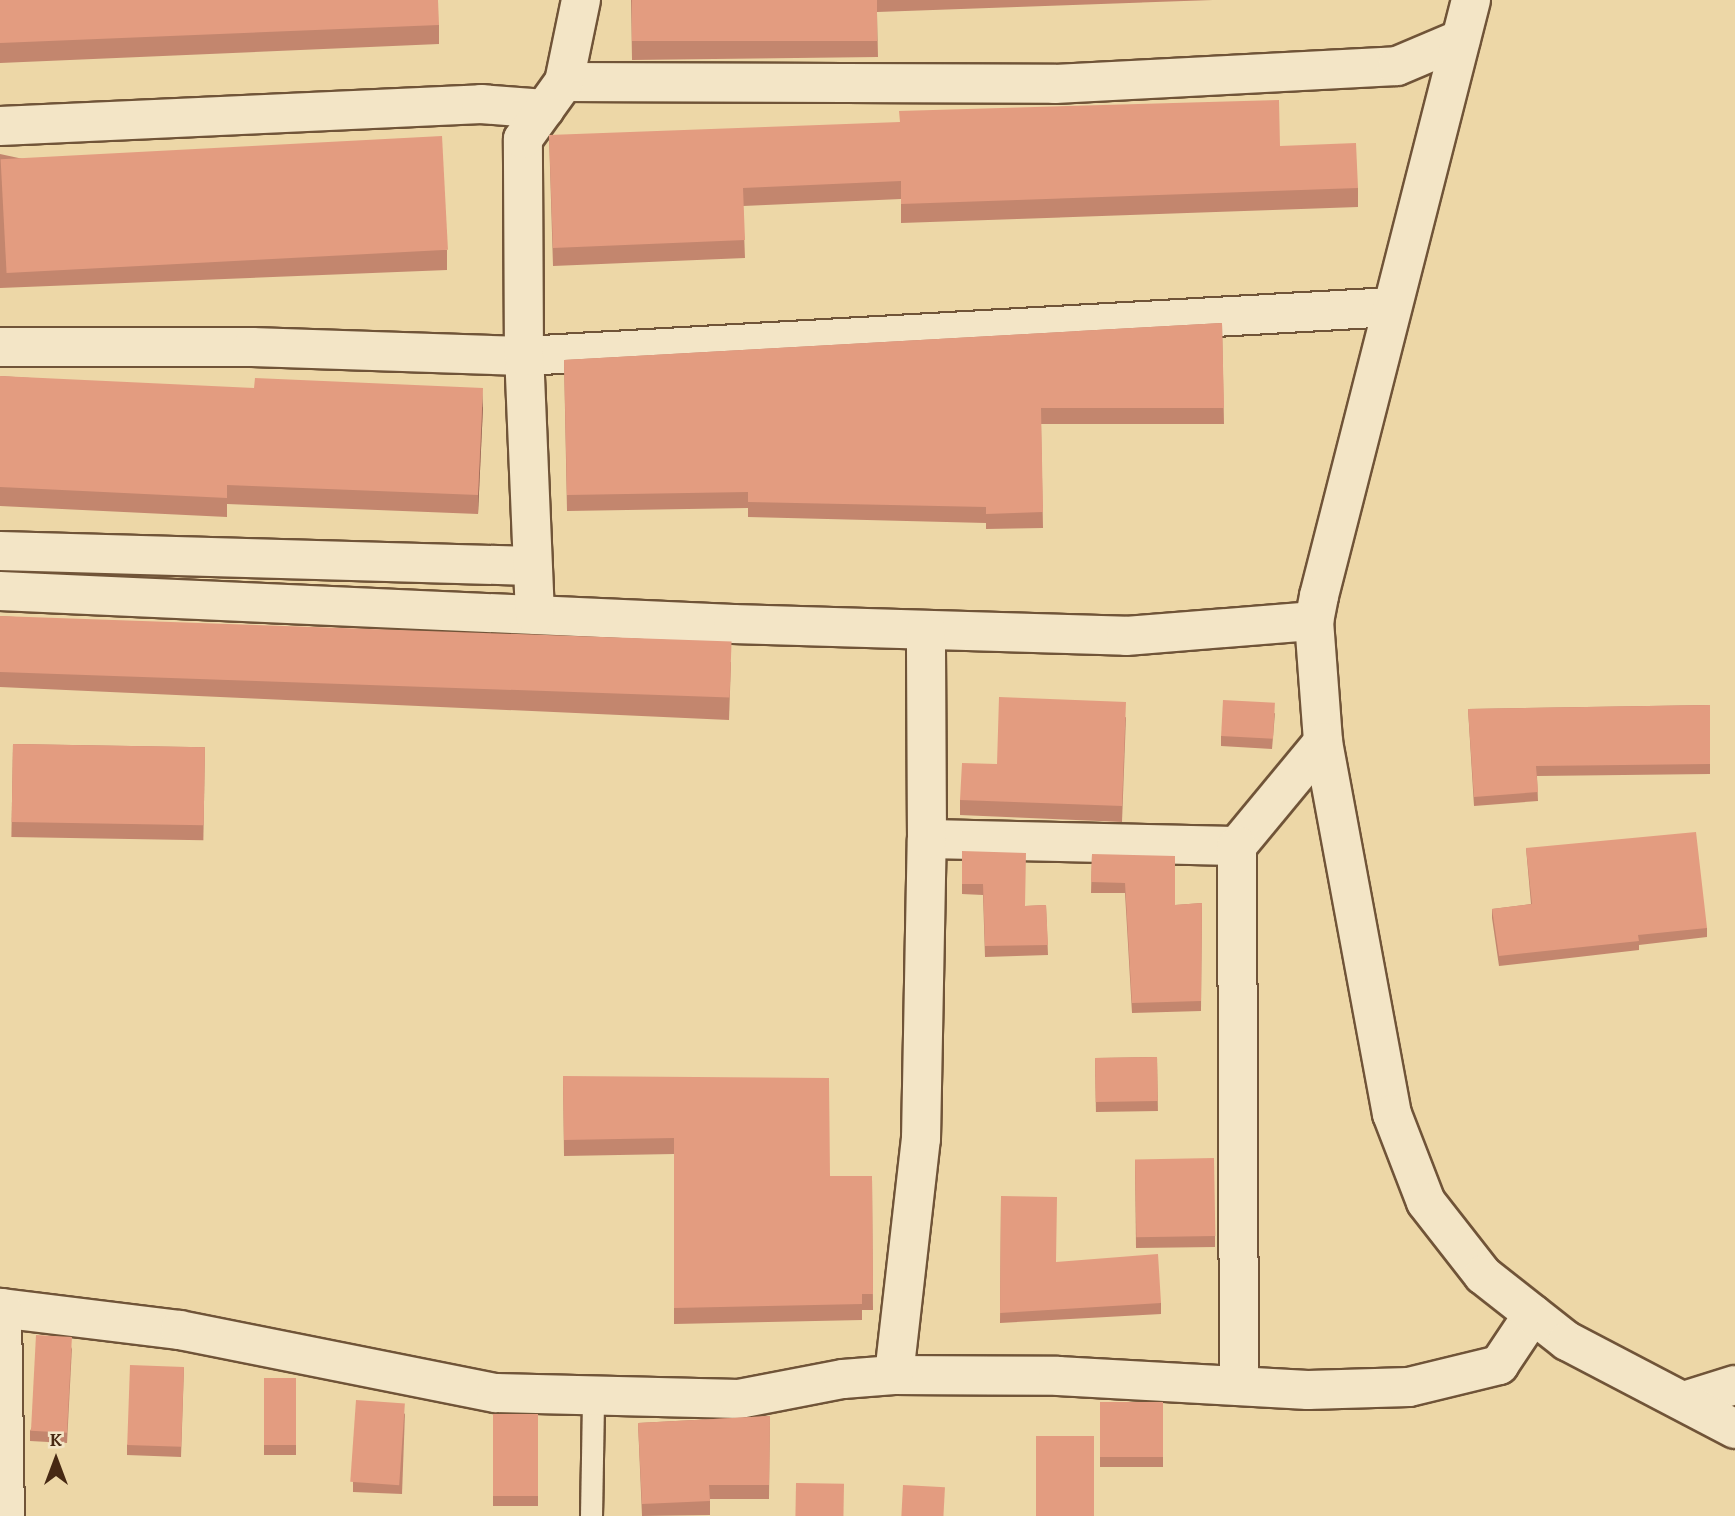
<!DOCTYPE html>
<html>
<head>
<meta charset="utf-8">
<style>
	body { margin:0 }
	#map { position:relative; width:1735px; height:1516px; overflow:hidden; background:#edd7a7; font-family:"Gentium Book Plus",serif }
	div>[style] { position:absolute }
	.roads { filter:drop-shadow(2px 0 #705438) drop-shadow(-2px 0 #705438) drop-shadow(0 2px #705438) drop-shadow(0 -2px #705438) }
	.lane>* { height:21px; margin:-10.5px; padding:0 10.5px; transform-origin:10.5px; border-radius:10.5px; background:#f3e5c6 }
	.street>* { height:38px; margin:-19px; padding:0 19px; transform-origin:19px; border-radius:19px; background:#f3e5c6 }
	.secondary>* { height:38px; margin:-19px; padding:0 19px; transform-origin:19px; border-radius:19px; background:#f3e5c6 }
	.wall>* { inset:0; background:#c3866e; transform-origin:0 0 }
	.shaded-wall>* { inset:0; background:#9f6d5a }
	.building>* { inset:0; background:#e39c80; transform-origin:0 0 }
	span { translate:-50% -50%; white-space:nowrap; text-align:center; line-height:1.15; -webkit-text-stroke:7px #f3e5c6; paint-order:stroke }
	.north { position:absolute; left:21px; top:1425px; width:70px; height:70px; -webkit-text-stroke:5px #f3e5c6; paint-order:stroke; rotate:0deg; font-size:19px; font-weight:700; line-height:28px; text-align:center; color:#472913 }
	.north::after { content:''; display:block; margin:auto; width:24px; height:32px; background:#472913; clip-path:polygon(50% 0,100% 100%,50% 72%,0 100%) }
</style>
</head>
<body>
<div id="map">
	<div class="roads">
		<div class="lane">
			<div style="left:591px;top:1516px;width:120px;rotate:-89deg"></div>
		</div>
		<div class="street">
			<div style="left:564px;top:82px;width:491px;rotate:0.2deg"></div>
			<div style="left:1055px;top:84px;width:342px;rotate:-3deg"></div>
			<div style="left:1397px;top:66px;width:69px;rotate:-22.9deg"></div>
			<div style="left:0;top:126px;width:482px;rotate:-2.6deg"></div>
			<div style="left:481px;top:104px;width:64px;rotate:4.5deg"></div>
			<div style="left:0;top:347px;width:252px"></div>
			<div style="left:252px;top:347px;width:272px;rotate:1.9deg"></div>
			<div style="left:524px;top:356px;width:868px;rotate:-3.23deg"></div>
			<div style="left:0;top:551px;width:531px;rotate:1.62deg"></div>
			<div style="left:0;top:591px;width:734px;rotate:2.58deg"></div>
			<div style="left:733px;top:624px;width:393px;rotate:1.7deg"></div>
			<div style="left:1126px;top:636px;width:189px;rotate:-4.6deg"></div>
			<div style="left:535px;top:615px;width:259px;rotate:-92.4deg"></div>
			<div style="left:524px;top:356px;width:217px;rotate:-90.3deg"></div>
			<div style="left:523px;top:139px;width:70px;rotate:-54.3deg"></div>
			<div style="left:564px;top:82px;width:84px;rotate:-78.3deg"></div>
			<div style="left:927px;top:839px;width:310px;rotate:1.3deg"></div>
			<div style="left:1237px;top:846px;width:135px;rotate:-50.4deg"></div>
			<div style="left:1237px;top:846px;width:540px;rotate:89.79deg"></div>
			<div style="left:0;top:1308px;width:181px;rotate:7deg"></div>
			<div style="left:180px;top:1330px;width:322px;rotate:11.3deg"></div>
			<div style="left:496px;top:1393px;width:243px;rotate:1.4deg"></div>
			<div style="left:739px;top:1399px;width:106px;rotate:-10.9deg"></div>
			<div style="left:843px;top:1379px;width:51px;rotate:-4.5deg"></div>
			<div style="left:894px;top:1375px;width:164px;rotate:0.3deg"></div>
			<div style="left:1058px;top:1376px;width:250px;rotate:3.2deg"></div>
			<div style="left:1308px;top:1390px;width:101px;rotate:-1.7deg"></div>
			<div style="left:1409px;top:1387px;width:93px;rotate:-13.7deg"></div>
			<div style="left:1499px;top:1365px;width:61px;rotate:-56.3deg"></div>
			<div style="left:2px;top:1308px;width:208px;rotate:89.2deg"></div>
			<div style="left:894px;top:1375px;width:238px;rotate:-83.5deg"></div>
			<div style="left:921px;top:1139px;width:300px;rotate:-88.9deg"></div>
			<div style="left:927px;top:839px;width:209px;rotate:-90.3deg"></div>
			<div style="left:1684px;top:1401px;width:53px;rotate:-17.4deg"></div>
		</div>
		<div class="secondary">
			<div style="left:1471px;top:0;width:615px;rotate:104.31deg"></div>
			<div style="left:1319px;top:596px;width:25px;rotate:101deg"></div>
			<div style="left:1314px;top:621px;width:121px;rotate:85.7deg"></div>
			<div style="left:1323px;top:742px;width:378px;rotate:79.5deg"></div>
			<div style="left:1392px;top:1114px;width:94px;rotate:68.9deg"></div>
			<div style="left:1426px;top:1202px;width:93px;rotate:52deg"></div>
			<div style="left:1483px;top:1275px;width:107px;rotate:38.2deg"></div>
			<div style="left:1567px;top:1341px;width:190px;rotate:27.6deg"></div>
		</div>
	</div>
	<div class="wall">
		<div style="clip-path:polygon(0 0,439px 25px,439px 44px,0 63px)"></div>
		<div style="clip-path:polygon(631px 0,1213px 0,877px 12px,878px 57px,632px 60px)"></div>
		<div style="clip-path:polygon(549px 135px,1280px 146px,1358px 188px,1358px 207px,901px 223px,901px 199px,743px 206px,745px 258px,553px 266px)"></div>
		<div style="clip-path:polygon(0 154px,447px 250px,447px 270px,0 288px)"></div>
		<div style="clip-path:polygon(1222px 323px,1224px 424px,1041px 424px,1043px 528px,986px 529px,986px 523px,748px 517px,748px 508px,567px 511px,564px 360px)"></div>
		<div style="clip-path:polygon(0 376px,483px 407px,478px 514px,227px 504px,227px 517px,0 506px)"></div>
		<div style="clip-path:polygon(0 616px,731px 662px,729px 720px,0 687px)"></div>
		<div style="clip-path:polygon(1710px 705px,1710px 774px,1537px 776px,1538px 801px,1474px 806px,1468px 709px)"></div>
		<div style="clip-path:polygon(1275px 713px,1272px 749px,1221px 746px,1221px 736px)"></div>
		<div style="clip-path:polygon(1126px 717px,1122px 822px,960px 815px,960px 800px,997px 764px)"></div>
		<div style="left:13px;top:744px;width:192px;height:93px;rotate:1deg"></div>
		<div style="clip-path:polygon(1526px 848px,1707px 928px,1707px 937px,1639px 945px,1639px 950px,1499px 966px,1492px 918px,1492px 909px,1531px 904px)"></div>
		<div style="clip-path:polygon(962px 851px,1025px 906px,1046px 905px,1048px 955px,985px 957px,983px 895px,962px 894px)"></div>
		<div style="clip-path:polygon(1092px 854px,1175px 905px,1202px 903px,1201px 1011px,1132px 1013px,1125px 893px,1091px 893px)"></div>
		<div style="left:1157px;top:1057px;width:54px;height:62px;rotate:89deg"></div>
		<div style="clip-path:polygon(563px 1076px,830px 1176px,872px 1176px,873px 1310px,862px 1310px,862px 1320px,674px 1324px,674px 1154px,564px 1156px)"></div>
		<div style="clip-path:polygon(1135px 1160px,1215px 1236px,1215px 1247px,1136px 1248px)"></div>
		<div style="clip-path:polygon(1001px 1196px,1056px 1262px,1161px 1303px,1161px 1314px,1000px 1323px)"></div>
		<div style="clip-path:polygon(72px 1347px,67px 1443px,30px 1441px,30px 1431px)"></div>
		<div style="clip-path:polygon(184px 1367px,181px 1457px,127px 1455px,127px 1445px)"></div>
		<div style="left:264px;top:1378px;width:32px;height:77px"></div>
		<div style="left:1100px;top:1402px;width:63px;height:65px"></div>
		<div style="clip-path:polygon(405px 1413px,402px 1494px,353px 1492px,353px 1482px)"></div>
		<div style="left:493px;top:1414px;width:45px;height:92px"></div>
		<div style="clip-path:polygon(770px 1416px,769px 1499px,710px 1499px,710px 1515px,642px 1516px,638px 1423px)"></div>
	</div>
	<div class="shaded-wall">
		<div style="clip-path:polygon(483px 388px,483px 407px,478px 514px,478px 495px)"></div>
	</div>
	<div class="building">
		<div style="clip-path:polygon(0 0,438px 0,439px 25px,0 43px)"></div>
		<div style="left:632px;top:0;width:245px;height:41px"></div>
		<div style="clip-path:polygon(1279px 100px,1280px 146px,1356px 143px,1358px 188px,901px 204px,901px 181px,743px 188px,745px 240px,553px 248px,549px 135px,900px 122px,899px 111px)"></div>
		<div style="left:442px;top:136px;width:114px;height:442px;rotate:87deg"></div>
		<div style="clip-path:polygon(1222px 323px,1224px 408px,1041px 408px,1043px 512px,986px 514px,986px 507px,748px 502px,748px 492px,567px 495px,564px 360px)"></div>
		<div style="clip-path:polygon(0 376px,254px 388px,255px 378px,483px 388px,478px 495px,227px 485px,227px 498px,0 487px)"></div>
		<div style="left:0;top:616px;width:732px;height:56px;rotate:2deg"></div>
		<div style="clip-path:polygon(999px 697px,1126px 702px,1122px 806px,960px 800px,962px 763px,997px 764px)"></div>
		<div style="left:1223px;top:700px;width:52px;height:36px;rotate:3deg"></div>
		<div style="clip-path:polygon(1710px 705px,1710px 764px,1536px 766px,1538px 792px,1474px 797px,1468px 709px)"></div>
		<div style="left:13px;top:744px;width:192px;height:78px;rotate:1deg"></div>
		<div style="clip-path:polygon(1696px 832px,1707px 928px,1638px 935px,1639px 941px,1499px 956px,1492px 909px,1532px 904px,1526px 848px)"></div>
		<div style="clip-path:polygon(962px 851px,1026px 853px,1025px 906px,1046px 905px,1048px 945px,985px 946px,983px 884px,962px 884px)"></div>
		<div style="clip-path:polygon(1092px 854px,1175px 856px,1175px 905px,1202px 903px,1201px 1001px,1132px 1003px,1125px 883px,1091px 882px)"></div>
		<div style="left:1157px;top:1057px;width:44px;height:62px;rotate:89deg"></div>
		<div style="clip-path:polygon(563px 1076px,829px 1078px,830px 1176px,872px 1176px,873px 1294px,862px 1294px,862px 1304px,674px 1308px,674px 1138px,564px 1140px)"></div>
		<div style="left:1214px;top:1158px;width:78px;height:79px;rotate:89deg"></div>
		<div style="clip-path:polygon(1001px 1196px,1057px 1197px,1056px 1262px,1158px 1254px,1161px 1303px,1000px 1313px)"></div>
		<div style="left:36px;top:1335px;width:36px;height:96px;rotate:3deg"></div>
		<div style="left:130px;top:1365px;width:54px;height:80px;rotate:2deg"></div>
		<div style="left:264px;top:1378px;width:32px;height:67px"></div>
		<div style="left:356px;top:1400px;width:49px;height:82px;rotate:4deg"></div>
		<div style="left:1100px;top:1402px;width:63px;height:55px"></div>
		<div style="left:493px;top:1414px;width:45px;height:82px"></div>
		<div style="clip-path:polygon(770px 1416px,769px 1485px,709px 1485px,710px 1501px,642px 1504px,638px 1423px)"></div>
		<div style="left:1036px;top:1436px;width:58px;height:80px"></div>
		<div style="left:796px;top:1483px;width:48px;height:33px;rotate:1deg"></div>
		<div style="left:903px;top:1485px;width:42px;height:31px;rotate:3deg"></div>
	</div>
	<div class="north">K</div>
</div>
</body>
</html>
